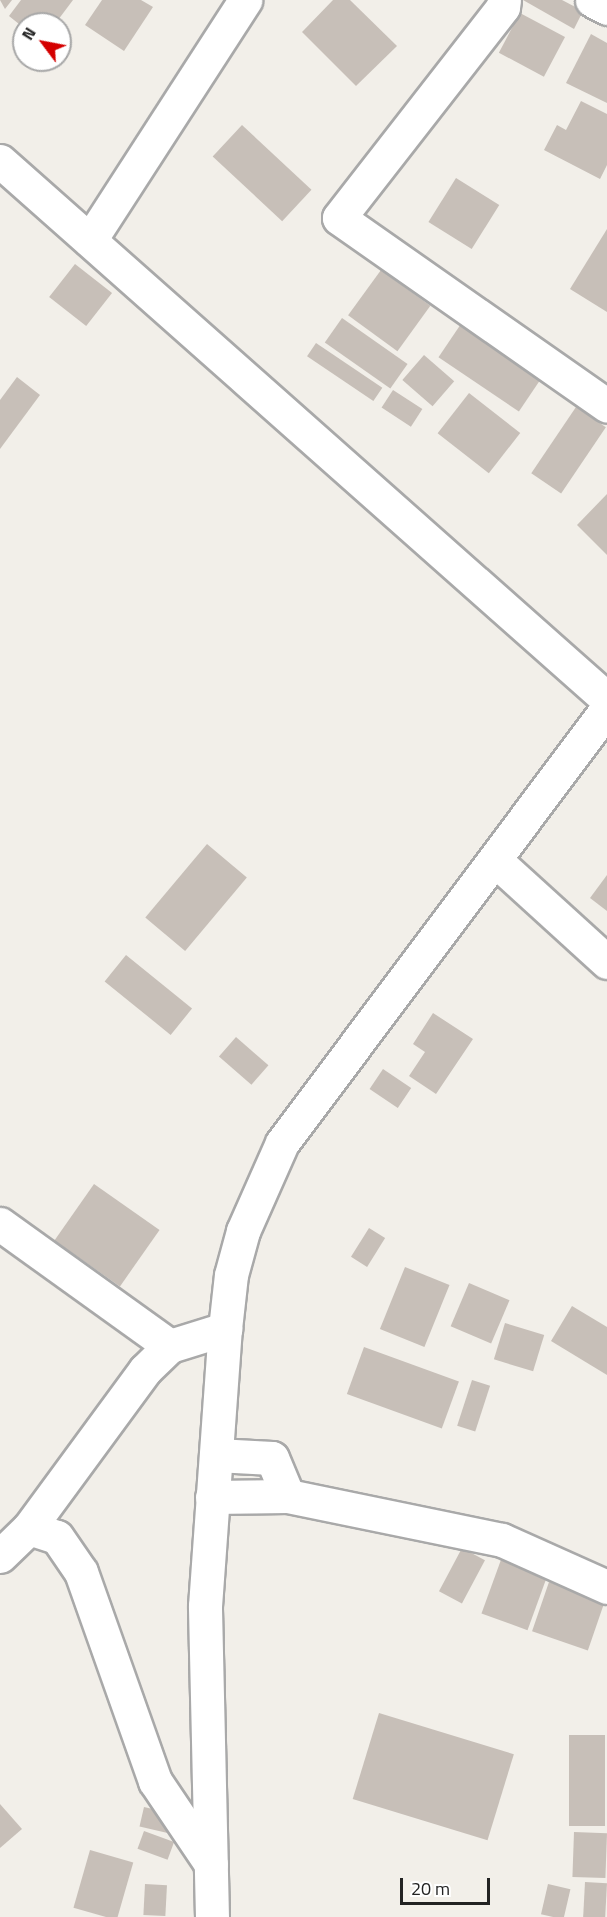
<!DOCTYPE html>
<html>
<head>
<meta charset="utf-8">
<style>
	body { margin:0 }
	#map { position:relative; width:607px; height:1917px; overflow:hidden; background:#f2efe9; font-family:"Titillium Web",sans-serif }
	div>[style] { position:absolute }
	.building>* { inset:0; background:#c7bfb8; transform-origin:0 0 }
	.roads { filter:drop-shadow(2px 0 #a9a9a9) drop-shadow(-2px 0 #a9a9a9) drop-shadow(0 2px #a9a9a9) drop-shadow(0 -2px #a9a9a9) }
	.minor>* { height:33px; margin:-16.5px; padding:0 16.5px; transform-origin:16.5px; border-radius:16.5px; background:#fff }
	span { translate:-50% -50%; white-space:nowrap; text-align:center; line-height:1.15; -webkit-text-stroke:6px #fff; paint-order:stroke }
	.north { position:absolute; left:12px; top:12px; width:60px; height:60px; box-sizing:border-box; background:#fff; border:2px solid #a7a7a7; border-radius:50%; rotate:302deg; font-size:16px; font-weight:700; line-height:24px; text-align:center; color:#222 }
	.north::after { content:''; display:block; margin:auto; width:21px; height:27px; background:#d40000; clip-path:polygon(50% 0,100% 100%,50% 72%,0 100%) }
	.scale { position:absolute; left:400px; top:1878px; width:90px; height:27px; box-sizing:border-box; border:3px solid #222; border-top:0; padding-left:8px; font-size:18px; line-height:21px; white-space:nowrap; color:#222; -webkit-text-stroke:4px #fff; paint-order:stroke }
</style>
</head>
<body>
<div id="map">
	<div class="building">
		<div style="clip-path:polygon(0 0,12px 0,5px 9px)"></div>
		<div style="clip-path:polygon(21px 0,73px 0,55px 24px,24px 24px,24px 28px,9px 16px)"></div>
		<div style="clip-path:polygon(102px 0,141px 0,153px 7px,124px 51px,85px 25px)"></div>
		<div style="clip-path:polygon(333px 0,350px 0,397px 46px,356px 86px,302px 32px)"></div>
		<div style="clip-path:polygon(523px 0,562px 0,583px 11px,574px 29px)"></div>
		<div style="left:520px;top:13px;width:51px;height:45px;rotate:28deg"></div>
		<div style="clip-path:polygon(591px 34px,607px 43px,607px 103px,566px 83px)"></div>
		<div style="clip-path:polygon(581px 101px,607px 114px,607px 165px,600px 179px,544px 150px,557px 125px,566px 130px)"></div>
		<div style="left:242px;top:125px;width:95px;height:43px;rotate:43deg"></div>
		<div style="left:456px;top:178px;width:51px;height:52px;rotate:32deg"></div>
		<div style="clip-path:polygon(607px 229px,607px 312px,570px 289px)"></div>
		<div style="left:75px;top:264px;width:47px;height:42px;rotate:38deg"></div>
		<div style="left:381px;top:270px;width:61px;height:56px;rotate:36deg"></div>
		<div style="left:467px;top:315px;width:97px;height:51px;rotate:34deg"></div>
		<div style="left:342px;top:318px;width:80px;height:30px;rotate:35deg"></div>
		<div style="left:316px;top:343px;width:80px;height:16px;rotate:34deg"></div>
		<div style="left:424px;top:355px;width:40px;height:33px;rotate:41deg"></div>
		<div style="clip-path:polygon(17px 377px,40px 395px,0 449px,0 400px)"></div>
		<div style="left:393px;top:390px;width:35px;height:21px;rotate:33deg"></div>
		<div style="left:469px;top:393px;width:65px;height:51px;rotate:38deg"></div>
		<div style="left:576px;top:407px;width:36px;height:80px;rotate:34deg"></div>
		<div style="clip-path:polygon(607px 494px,607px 555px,577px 525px)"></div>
		<div style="left:207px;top:844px;width:52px;height:96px;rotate:40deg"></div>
		<div style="clip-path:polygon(607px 875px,607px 911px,590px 898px)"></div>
		<div style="left:126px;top:955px;width:85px;height:34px;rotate:39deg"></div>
		<div style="clip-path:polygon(433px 1013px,473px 1039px,436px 1094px,409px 1076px,425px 1052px,413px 1044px)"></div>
		<div style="left:236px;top:1037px;width:43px;height:26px;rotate:41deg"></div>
		<div style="left:383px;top:1069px;width:34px;height:24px;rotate:34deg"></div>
		<div style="left:94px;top:1184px;width:80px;height:69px;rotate:35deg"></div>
		<div style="left:369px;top:1228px;width:19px;height:34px;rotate:32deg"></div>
		<div style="left:405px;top:1267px;width:48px;height:67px;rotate:22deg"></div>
		<div style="left:469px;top:1283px;width:44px;height:47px;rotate:23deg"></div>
		<div style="clip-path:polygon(572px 1306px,607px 1327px,607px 1375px,551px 1341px)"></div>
		<div style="left:505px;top:1323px;width:41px;height:38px;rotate:17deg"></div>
		<div style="left:364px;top:1347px;width:101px;height:50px;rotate:20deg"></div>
		<div style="left:472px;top:1380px;width:19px;height:48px;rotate:18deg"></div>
		<div style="left:462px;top:1548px;width:26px;height:49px;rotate:28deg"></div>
		<div style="left:502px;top:1557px;width:49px;height:60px;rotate:20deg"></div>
		<div style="left:549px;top:1582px;width:59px;height:52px;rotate:19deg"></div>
		<div style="left:379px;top:1713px;width:141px;height:90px;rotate:17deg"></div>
		<div style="left:569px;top:1735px;width:36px;height:91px"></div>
		<div style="clip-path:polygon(0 1804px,22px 1829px,0 1848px)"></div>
		<div style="left:144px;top:1807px;width:31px;height:20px;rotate:13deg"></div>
		<div style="left:144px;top:1831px;width:32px;height:19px;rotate:20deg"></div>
		<div style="left:574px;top:1832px;width:33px;height:45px;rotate:2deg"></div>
		<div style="left:90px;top:1850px;width:45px;height:60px;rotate:16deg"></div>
		<div style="left:585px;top:1882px;width:22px;height:35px;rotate:3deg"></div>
		<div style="left:145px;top:1884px;width:22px;height:31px;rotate:3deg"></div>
		<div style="left:548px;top:1884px;width:23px;height:31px;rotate:13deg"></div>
	</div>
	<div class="roads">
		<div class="minor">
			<div style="left:504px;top:0;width:7px;rotate:98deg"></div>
			<div style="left:503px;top:7px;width:267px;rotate:127.9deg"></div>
			<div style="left:339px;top:218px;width:327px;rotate:35deg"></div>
			<div style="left:592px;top:0;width:17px;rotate:28deg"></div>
			<div style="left:0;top:161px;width:811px;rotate:41.55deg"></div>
			<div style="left:90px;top:240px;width:286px;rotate:-57.1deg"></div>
			<div style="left:496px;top:861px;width:150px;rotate:42.3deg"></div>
			<div style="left:0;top:1224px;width:209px;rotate:35.7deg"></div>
			<div style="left:216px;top:1455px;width:56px;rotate:3.1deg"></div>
			<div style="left:272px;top:1458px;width:41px;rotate:67.2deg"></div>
			<div style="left:288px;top:1496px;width:218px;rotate:11.6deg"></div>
			<div style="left:502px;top:1540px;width:115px;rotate:24.1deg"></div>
			<div style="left:212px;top:1497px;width:76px;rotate:-0.8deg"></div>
			<div style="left:29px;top:1528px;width:29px;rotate:18deg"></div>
			<div style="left:57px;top:1537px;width:42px;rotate:55.6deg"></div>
			<div style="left:81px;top:1572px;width:222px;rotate:70.5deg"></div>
			<div style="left:155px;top:1781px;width:100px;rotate:56deg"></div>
			<div style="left:0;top:1556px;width:40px;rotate:-44deg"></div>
			<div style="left:29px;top:1528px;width:196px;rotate:-53.7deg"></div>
			<div style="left:145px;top:1370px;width:35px;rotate:-44deg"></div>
			<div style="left:170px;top:1346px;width:58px;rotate:-17.2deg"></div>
			<div style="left:212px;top:1917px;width:311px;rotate:-91.3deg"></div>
			<div style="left:205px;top:1606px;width:278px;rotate:-85.9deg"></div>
			<div style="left:225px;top:1329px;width:54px;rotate:-83.7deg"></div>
			<div style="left:231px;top:1275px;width:46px;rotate:-74.7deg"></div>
			<div style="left:243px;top:1231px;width:96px;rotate:-66.1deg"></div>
			<div style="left:282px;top:1143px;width:542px;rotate:-53.17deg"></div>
		</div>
	</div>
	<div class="north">N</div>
	<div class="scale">20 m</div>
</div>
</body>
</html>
